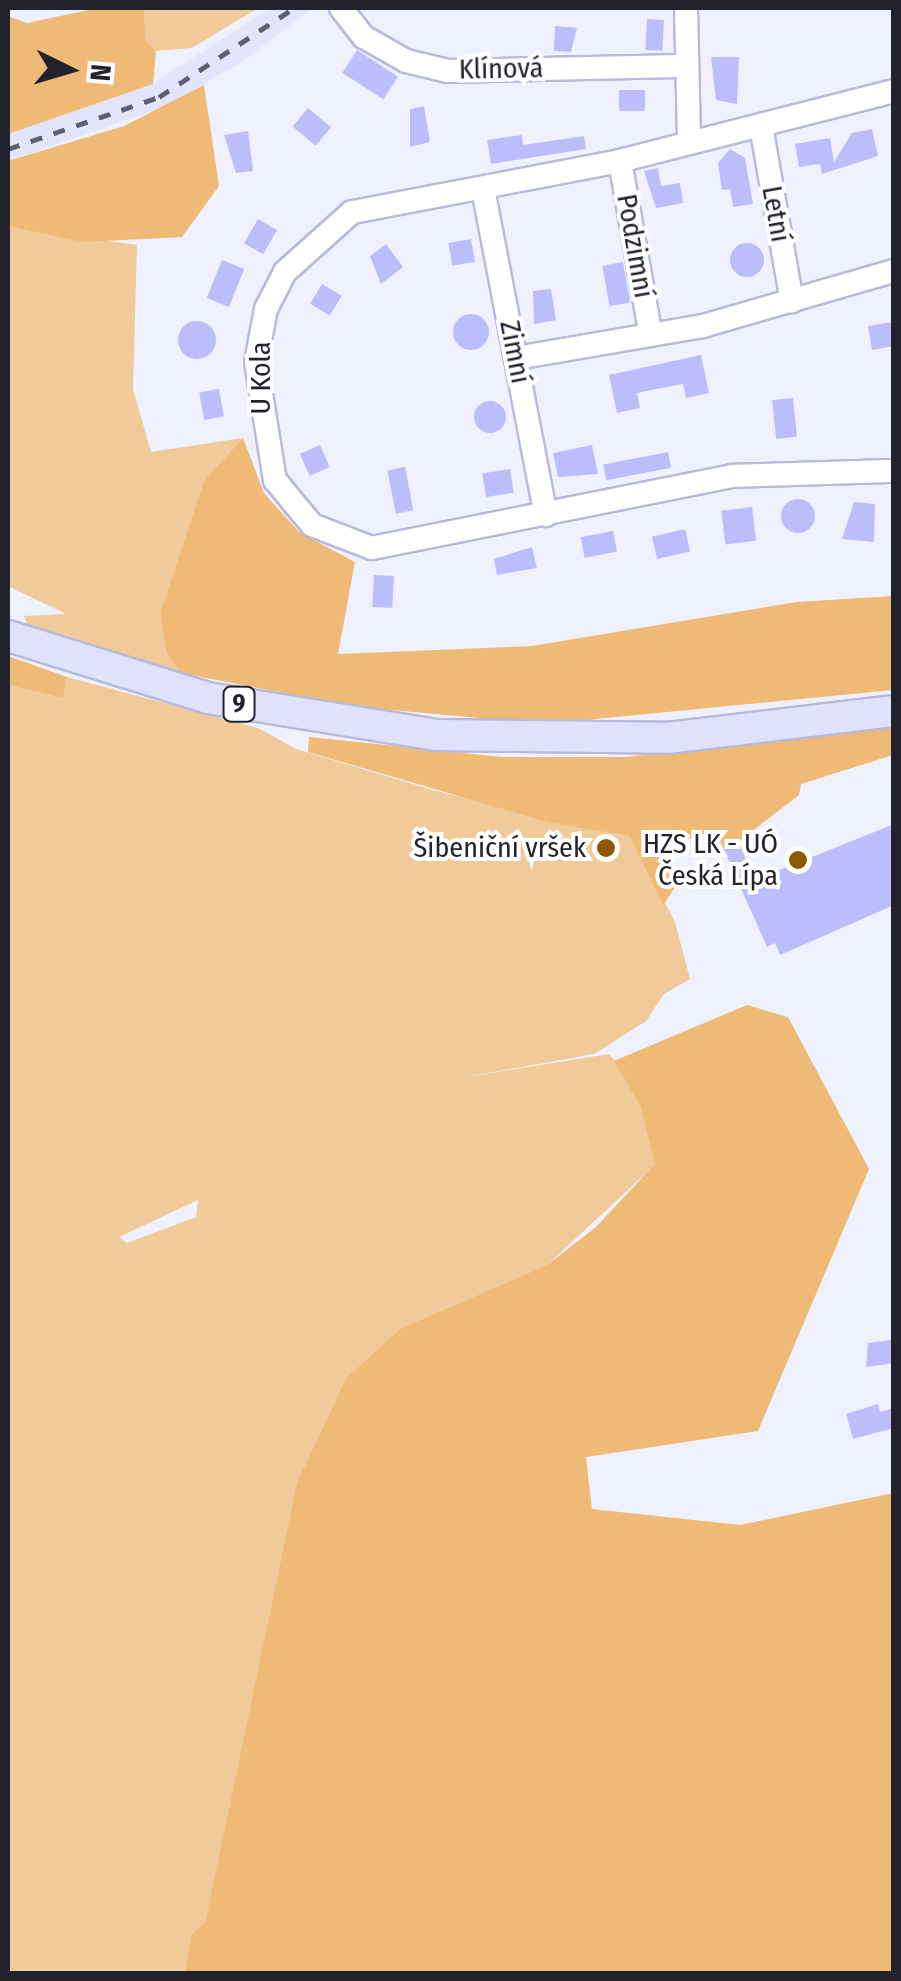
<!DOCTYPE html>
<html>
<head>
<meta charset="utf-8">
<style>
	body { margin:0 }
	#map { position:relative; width:901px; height:1981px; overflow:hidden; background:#f0f1fe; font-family:"Fira Sans Condensed",sans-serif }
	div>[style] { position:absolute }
	.built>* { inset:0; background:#e3e5fd }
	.green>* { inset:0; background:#f0ca99 }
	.forest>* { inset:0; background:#eeba75 }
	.building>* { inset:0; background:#bbbefa; transform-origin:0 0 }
	.round { border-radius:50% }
	.roads { filter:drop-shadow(2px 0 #b8bad9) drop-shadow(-2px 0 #b8bad9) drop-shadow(0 2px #b8bad9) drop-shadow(0 -2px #b8bad9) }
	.minor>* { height:22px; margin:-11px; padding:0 11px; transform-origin:11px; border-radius:11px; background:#fff }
	.major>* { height:30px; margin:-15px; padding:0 15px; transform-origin:15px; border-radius:15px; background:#dfe1fd }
	.rail>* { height:5px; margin-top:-2.5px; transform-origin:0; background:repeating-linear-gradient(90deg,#5f606d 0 12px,transparent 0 24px) }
	.dots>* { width:28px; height:28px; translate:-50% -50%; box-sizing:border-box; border:5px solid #fff; border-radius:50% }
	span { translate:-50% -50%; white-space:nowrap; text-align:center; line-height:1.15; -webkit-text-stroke:8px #fff; paint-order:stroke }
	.shield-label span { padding:2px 8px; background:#fff; border:2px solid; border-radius:8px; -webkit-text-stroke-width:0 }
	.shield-label { font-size:25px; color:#21222e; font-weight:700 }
	.street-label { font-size:28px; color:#21222e }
	.poi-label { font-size:28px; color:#21222e }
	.right { translate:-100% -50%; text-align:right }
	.frame { position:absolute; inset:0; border:10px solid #21222e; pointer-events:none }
	.north { position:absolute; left:20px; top:20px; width:100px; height:100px; -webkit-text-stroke:8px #fff; paint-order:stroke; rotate:95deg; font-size:28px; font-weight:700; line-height:40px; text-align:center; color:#21222e }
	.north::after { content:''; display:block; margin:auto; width:35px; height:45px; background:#21222e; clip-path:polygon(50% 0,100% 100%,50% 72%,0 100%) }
</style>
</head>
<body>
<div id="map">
	<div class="built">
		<div style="clip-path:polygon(271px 8px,312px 8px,245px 60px,164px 107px,8px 161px,8px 134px,152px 84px)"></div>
	</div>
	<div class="green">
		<div style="clip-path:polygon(144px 8px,258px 8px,192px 48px,156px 51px,146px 41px)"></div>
		<div style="clip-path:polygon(8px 226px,137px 245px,133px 389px,151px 452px,243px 438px,204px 480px,160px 613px,166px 652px,180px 673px,29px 629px,24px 616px,66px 614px,8px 586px)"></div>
		<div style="clip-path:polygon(evenodd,67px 677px,258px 728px,296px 749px,436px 791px,630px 836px,675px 922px,690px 979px,664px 994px,646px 1021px,594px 1054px,460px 1078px,609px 1054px,634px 1082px,656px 1164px,547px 1265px,401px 1328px,346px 1378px,297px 1482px,205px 1924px,185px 1973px,8px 1973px,8px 685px,63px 698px,67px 677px,198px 1200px,196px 1217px,127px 1243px,119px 1237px,198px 1200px)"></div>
	</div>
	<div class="forest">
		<div style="clip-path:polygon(98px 8px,144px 8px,146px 41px,156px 51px,153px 84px,8px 134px,8px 16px,27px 23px)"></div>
		<div style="clip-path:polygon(204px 85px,219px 186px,182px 237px,83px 242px,8px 226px,8px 161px,124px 126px)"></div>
		<div style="clip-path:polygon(243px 438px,264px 493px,299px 532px,355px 562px,338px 654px,532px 646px,797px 602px,893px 596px,893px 690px,545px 724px,358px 707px,180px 673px,166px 652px,160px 613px,204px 480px)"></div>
		<div style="clip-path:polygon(8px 656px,67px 677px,63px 698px,8px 685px)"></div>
		<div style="clip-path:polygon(894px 728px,893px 755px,801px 784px,799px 795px,738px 842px,723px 848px,716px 830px,663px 847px,676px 886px,663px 905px,630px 836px,548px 822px,308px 752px,309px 737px,502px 757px,626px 757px)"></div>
		<div style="clip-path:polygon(747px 1005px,788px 1017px,869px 1169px,758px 1431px,586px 1457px,592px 1509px,740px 1525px,893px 1493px,893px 1973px,185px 1973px,191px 1935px,205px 1923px,297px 1482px,346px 1378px,401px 1328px,547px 1265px,596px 1227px,655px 1164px,640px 1105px,614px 1061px)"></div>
	</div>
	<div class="building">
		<div style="left:647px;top:19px;width:17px;height:31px;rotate:3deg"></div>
		<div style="clip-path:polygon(555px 26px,577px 28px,571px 52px,554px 51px)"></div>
		<div style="left:357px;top:50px;width:49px;height:27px;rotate:33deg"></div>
		<div style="clip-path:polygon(711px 57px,739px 57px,737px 104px,716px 100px)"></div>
		<div style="left:619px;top:90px;width:26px;height:21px"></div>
		<div style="clip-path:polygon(424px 106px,430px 142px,410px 147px,410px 109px)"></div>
		<div style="left:308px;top:108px;width:30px;height:24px;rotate:40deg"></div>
		<div style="clip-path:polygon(872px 129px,878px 156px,822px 174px,820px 164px,799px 167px,795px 144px,830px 138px,834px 162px,852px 133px)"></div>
		<div style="clip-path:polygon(248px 131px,253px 171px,236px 173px,224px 135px)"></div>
		<div style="clip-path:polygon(522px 135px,523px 145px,584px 136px,586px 149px,491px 164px,487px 140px)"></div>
		<div style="clip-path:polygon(730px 149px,745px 158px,753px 204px,733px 207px,730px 189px,722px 190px,718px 163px)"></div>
		<div style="clip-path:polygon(658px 168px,661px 186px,680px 183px,683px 203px,656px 208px,644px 171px)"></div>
		<div style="left:258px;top:219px;width:22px;height:28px;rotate:30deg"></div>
		<div style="left:471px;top:239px;width:23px;height:23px;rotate:80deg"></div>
		<div class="round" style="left:730px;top:243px;width:34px;height:34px"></div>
		<div style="clip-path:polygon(386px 244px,403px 267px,381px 284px,370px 256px)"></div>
		<div style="left:222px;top:260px;width:24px;height:41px;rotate:22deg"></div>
		<div style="left:623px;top:262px;width:41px;height:21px;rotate:80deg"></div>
		<div style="left:322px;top:284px;width:23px;height:23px;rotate:31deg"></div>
		<div style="clip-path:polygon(551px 289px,556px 320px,534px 324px,533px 291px)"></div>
		<div class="round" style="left:453px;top:314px;width:36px;height:36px"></div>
		<div class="round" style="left:178px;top:321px;width:38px;height:38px"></div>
		<div style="clip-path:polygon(894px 322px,894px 346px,872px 350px,868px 326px)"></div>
		<div style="clip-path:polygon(701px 355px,709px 393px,686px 398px,683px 384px,656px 389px,637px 393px,640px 408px,617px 413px,609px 375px)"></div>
		<div style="left:219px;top:389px;width:28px;height:20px;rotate:80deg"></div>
		<div style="left:793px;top:398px;width:39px;height:21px;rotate:84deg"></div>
		<div class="round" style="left:474px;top:401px;width:32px;height:32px"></div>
		<div style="left:320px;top:445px;width:24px;height:22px;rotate:66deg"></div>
		<div style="clip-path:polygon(592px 445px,598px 474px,558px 477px,553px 453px)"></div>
		<div style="left:668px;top:452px;width:16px;height:66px;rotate:79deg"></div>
		<div style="left:405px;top:467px;width:44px;height:18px;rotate:79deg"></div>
		<div style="left:510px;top:469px;width:24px;height:28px;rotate:81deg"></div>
		<div class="round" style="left:781px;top:499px;width:34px;height:34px"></div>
		<div style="clip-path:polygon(854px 502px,875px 504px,874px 542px,842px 539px)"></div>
		<div style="left:752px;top:507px;width:34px;height:31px;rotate:83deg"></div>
		<div style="left:685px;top:529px;width:23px;height:34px;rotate:77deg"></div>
		<div style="left:613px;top:531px;width:21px;height:33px;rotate:79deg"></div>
		<div style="clip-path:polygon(532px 547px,537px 568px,497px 575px,494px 559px)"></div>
		<div style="left:374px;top:575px;width:20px;height:32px;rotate:3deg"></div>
		<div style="clip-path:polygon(894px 824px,894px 905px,780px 955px,775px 943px,767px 947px,723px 848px,738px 841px,755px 880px)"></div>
		<div style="clip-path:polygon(891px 1340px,894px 1363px,866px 1367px,868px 1343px)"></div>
		<div style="clip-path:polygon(878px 1404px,880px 1412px,894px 1408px,894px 1428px,853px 1439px,846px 1414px)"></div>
	</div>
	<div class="roads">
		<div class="minor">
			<div style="left:341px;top:8px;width:37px;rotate:52deg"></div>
			<div style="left:364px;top:37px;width:48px;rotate:29.7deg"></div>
			<div style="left:406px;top:61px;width:43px;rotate:13.4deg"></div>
			<div style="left:448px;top:71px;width:234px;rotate:-1.2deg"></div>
			<div style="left:686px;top:8px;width:132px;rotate:88.7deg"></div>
			<div style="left:894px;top:91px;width:283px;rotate:165.7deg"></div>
			<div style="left:620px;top:161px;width:273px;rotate:169.2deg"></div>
			<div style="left:352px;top:212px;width:90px;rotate:138.2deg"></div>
			<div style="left:285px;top:272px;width:42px;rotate:117.2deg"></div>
			<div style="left:266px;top:309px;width:54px;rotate:100.7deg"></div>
			<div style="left:256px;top:362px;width:120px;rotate:80.9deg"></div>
			<div style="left:275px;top:480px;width:58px;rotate:50.6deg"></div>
			<div style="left:312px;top:525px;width:64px;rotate:21deg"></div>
			<div style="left:372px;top:548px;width:368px;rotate:-11.3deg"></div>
			<div style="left:733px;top:476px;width:161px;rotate:-1.8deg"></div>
			<div style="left:761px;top:126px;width:178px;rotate:80deg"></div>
			<div style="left:620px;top:161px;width:174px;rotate:80deg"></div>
			<div style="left:483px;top:189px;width:332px;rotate:79.1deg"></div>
			<div style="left:516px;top:358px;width:190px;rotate:-9.7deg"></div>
			<div style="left:703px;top:326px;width:199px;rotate:-16.1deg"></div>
		</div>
		<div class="major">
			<div style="left:8px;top:636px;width:209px;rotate:17.2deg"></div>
			<div style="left:208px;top:698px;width:232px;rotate:9.2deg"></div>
			<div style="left:437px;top:735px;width:230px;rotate:0.7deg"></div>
			<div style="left:667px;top:738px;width:229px;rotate:-6.8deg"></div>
		</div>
	</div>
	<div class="rail">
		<div style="left:8px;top:149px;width:160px;rotate:-19deg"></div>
		<div style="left:159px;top:97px;width:162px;rotate:-33.4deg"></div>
	</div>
	<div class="dots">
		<div style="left:606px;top:848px;background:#8b5a01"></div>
		<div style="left:798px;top:860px;background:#8b5a01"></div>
	</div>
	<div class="shield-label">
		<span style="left:239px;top:704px">9</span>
	</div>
	<div class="street-label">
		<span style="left:501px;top:69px;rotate:-1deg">Klínová</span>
		<span style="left:776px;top:214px;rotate:80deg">Letní</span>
		<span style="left:635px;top:246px;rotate:80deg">Podzimní</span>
		<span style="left:515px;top:352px;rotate:79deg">Zimní</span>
		<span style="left:261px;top:378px;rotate:-90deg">U Kola</span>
	</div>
	<div class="poi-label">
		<span class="right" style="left:778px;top:860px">HZS LK - UÓ<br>Česká Lípa</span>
		<span class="right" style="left:586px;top:848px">Šibeniční vršek</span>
	</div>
	<div class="frame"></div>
	<div class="north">N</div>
</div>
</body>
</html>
